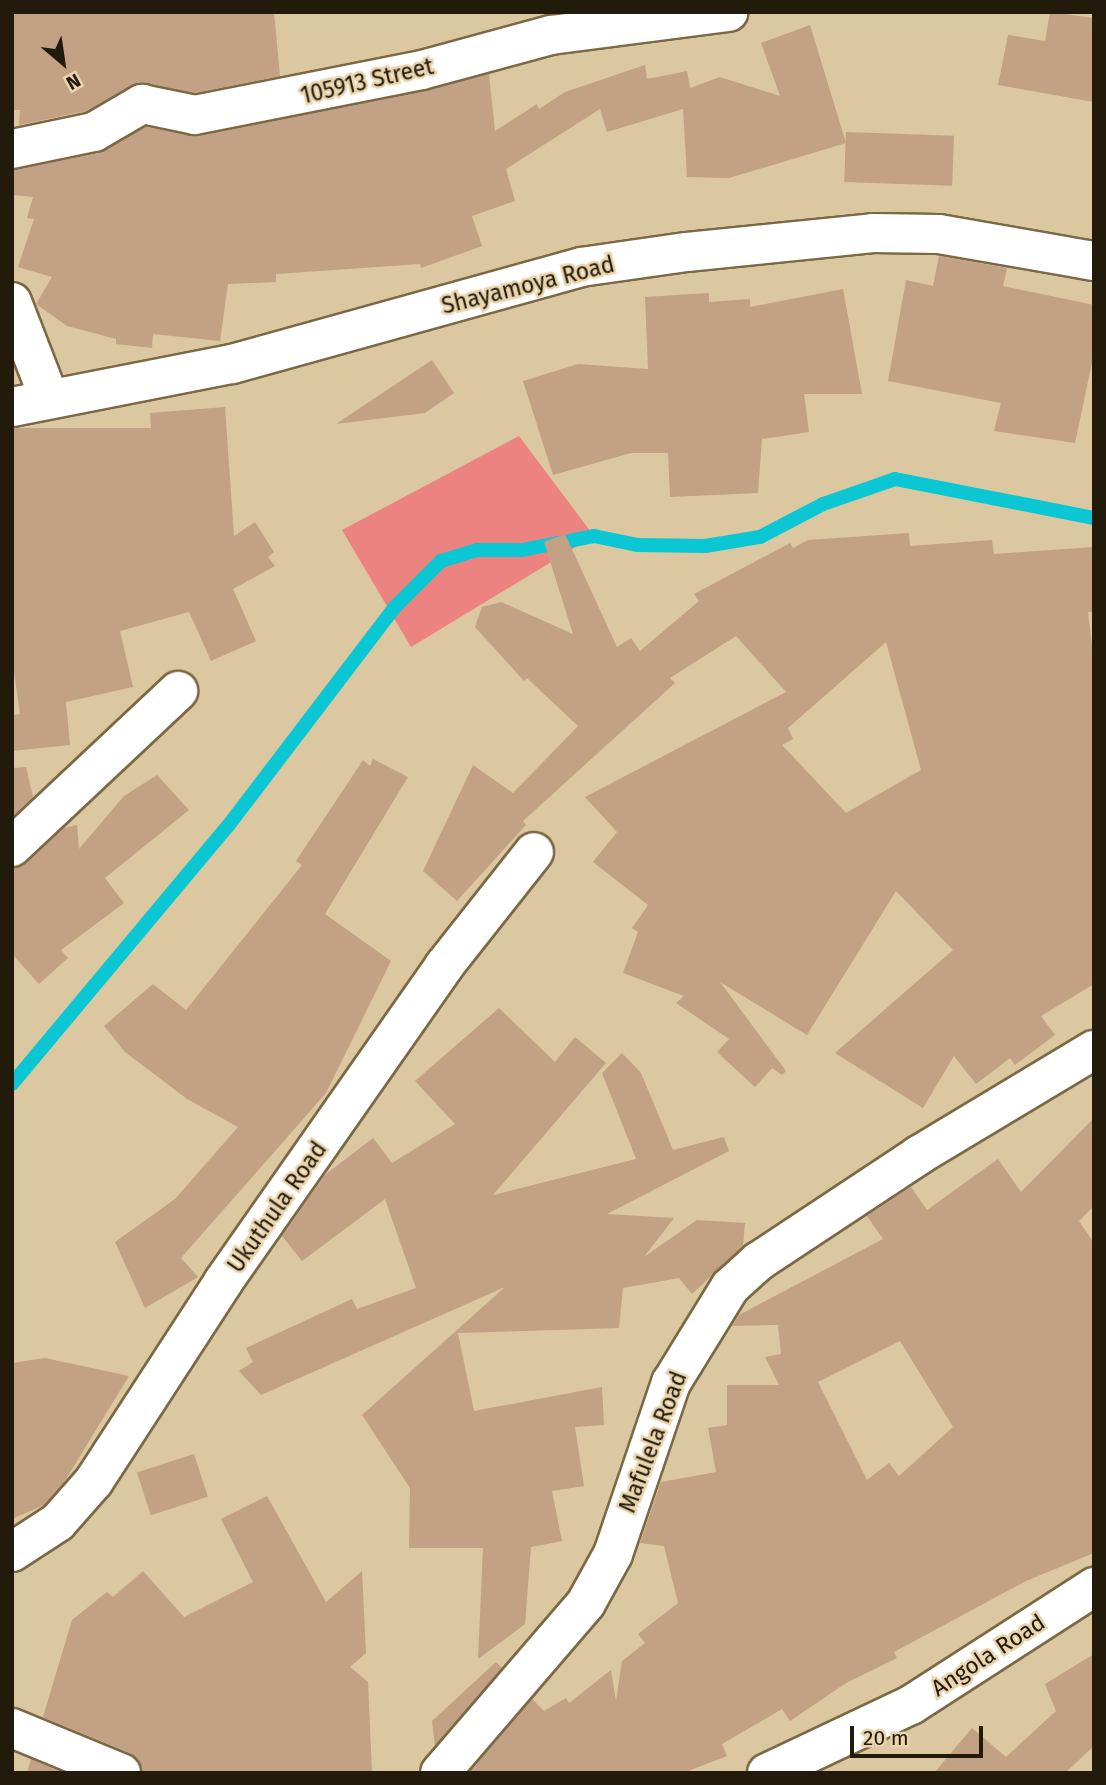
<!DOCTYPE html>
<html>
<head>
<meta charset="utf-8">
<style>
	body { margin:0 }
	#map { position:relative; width:1106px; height:1785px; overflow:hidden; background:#dbc7a0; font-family:"Fira Sans",sans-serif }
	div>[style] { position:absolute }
	.green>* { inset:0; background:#ed8380 }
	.stream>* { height:14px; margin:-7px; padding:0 7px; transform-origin:7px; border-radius:7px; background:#0ac7d3 }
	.building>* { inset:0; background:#c2a184; transform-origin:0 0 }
	.roads { filter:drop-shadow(2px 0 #7b6845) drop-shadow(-2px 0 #7b6845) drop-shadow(0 2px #7b6845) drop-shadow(0 -2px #7b6845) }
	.minor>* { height:38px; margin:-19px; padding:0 19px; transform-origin:19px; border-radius:19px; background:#fff }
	span { translate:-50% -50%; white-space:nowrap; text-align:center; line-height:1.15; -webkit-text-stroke:5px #e9d4ad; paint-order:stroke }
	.street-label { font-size:23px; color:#221a0b }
	.frame { position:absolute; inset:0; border:14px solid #221a0b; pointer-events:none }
	.north { position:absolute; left:28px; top:28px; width:70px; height:70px; -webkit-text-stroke:5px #e9d4ad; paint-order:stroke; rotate:151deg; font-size:19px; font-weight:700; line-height:28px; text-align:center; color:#221a0b }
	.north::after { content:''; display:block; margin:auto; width:24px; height:32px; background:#221a0b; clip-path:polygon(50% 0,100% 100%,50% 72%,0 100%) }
	.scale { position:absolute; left:850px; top:1726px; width:133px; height:32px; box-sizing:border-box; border:4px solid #221a0b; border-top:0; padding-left:9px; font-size:21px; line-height:24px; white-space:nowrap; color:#221a0b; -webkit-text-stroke:5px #e9d4ad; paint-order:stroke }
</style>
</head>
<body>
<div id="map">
	<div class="green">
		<div style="clip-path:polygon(519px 436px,594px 536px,411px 647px,342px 530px)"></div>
	</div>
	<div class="stream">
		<div style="left:12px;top:1084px;width:336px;rotate:-50.1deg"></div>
		<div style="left:228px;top:826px;width:275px;rotate:-52.7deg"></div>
		<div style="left:395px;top:607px;width:65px;rotate:-45deg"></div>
		<div style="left:441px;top:561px;width:38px;rotate:-17deg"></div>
		<div style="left:477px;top:550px;width:45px"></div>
		<div style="left:522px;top:550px;width:73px;rotate:-11deg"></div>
		<div style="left:594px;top:536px;width:45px;rotate:11.6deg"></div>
		<div style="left:638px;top:545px;width:67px;rotate:0.9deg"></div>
		<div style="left:705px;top:546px;width:56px;rotate:-9.3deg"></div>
		<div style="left:760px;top:537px;width:71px;rotate:-27.6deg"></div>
		<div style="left:823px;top:504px;width:76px;rotate:-19.1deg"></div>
		<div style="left:895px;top:479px;width:203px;rotate:11.1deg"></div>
	</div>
	<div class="building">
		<div style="clip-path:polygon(12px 12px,274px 12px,280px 76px,195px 93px,132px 85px,86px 111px,19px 125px,20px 110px,12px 110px)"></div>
		<div style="clip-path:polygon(1050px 12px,1094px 18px,1094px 102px,998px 85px,1008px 35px,1045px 41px)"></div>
		<div style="clip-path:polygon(810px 25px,846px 143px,729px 178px,687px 177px,683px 109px,607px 132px,600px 109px,506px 169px,515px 201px,472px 216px,482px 246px,421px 268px,420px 264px,276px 274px,276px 282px,228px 284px,220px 341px,153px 334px,152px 348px,116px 344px,116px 339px,67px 326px,36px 304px,52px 277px,18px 267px,34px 219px,27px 218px,33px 197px,12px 195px,13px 170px,99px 153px,146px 127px,199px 136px,489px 74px,495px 131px,537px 104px,539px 109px,565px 92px,645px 65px,647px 79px,687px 71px,690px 88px,720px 77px,780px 96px,761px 43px)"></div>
		<div style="left:846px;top:132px;width:108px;height:50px;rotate:2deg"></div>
		<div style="clip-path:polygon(939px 256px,1007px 268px,1003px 286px,1094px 305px,1094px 353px,1075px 443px,994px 431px,1001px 403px,888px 381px,906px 280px,933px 286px)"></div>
		<div style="clip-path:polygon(843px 289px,862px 394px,804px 394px,809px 432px,762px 439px,758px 493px,670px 497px,668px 453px,631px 453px,553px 475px,523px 381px,578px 364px,648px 369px,645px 297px,709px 293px,709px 302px,750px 299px,750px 307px)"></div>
		<div style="clip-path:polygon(432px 360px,454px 393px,425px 413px,336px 424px)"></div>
		<div style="clip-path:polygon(225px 407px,234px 536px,255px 522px,274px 552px,268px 557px,275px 566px,233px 589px,256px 641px,211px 661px,189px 612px,120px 631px,133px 687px,66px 702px,70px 745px,12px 751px,12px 715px,20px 714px,12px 657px,12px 428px,151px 428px,150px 413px)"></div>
		<div style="clip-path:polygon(evenodd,909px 533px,910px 546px,992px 540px,994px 554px,1094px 547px,1094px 612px,1088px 612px,1094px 663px,1094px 984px,1041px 1016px,1055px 1035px,1015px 1065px,1010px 1058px,976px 1084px,954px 1056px,923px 1108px,835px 1053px,953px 950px,896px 891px,807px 1035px,720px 982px,786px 1071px,782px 1075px,772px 1068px,755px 1087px,717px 1052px,729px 1039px,676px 1003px,684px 996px,623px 973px,638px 932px,632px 928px,648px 905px,593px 862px,617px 832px,585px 797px,786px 692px,736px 636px,670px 678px,675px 683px,523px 821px,526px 825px,457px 901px,423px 871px,473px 765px,513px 793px,578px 726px,527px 678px,524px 681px,475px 627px,482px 607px,501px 602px,573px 634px,544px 542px,565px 534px,617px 647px,631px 638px,640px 651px,699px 601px,694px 594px,790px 543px,793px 548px,808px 540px,909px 533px,886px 642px,921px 770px,846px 813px,782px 745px,793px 739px,788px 728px,886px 642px)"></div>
		<div style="clip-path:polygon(373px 759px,408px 777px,325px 914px,391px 961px,326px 1093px,181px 1258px,198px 1277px,145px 1308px,115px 1242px,175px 1199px,238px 1127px,187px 1099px,125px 1052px,104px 1026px,153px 984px,186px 1010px,302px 865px,296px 861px,363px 760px,370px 766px)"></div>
		<div style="clip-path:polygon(26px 767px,33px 797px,12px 817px,12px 768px)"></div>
		<div style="clip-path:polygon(157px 775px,189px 810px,105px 878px,124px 903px,61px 950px,68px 958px,39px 984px,12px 954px,12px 868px,27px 863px,64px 828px,77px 825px,79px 849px,124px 796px)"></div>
		<div style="clip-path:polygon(499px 1008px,555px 1062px,575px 1037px,606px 1063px,493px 1195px,636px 1159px,602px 1073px,622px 1053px,641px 1073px,673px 1150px,724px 1137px,729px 1151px,607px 1214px,674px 1218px,644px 1257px,697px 1220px,745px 1223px,743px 1246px,692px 1294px,679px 1278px,623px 1288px,619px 1328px,458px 1333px,474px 1411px,602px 1387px,604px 1425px,575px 1427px,584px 1486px,552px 1491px,562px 1541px,531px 1547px,525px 1624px,478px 1659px,483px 1548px,409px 1548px,410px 1488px,362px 1415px,505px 1287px,261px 1395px,239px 1371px,253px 1362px,246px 1348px,352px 1299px,357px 1309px,416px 1288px,385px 1199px,302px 1261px,282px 1236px,325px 1175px,373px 1138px,392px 1163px,455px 1124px,415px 1081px)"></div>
		<div style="clip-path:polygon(evenodd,1094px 1118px,1094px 1206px,1079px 1221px,1094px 1243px,1094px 1553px,1026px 1581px,894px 1652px,897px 1658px,846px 1683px,790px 1721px,782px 1709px,722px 1744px,727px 1756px,683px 1773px,469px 1773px,532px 1699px,544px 1711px,566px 1698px,569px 1703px,611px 1670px,616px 1701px,622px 1661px,645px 1643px,638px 1634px,678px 1603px,664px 1546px,640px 1543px,661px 1482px,716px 1472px,708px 1428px,727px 1425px,727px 1385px,779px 1385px,765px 1357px,781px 1354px,778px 1325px,732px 1326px,739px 1315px,883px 1239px,867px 1216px,911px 1187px,927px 1210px,998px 1159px,1021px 1192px,1094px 1118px,900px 1341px,953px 1427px,899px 1476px,889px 1463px,867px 1480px,818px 1382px,900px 1341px)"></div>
		<div style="clip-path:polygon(45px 1358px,129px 1376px,63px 1484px,44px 1505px,12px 1519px,12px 1363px)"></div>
		<div style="left:194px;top:1454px;width:45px;height:60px;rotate:72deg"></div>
		<div style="clip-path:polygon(267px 1496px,326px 1602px,362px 1571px,366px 1653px,350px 1667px,368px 1682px,372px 1773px,142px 1773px,130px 1753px,43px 1717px,72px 1620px,107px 1592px,113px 1597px,143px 1571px,184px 1617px,253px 1582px,221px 1519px)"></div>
		<div style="clip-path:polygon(1094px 1654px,1094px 1746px,1065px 1773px,934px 1773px,972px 1728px,1006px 1757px,1056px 1711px,1045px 1684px)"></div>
		<div style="clip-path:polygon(496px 1662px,502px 1668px,435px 1746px,432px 1721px)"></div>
		<div style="clip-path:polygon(31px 1759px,63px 1773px,27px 1773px)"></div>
	</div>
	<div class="roads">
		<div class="minor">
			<div style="left:12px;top:149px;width:84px;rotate:-11.7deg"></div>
			<div style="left:94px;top:132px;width:56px;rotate:-30.3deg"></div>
			<div style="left:142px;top:104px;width:54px;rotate:11.7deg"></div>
			<div style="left:195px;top:115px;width:231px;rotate:-11.2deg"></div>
			<div style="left:422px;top:70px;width:134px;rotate:-15.2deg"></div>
			<div style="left:551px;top:35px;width:179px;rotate:-7.4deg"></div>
			<div style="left:12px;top:302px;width:103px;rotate:68.9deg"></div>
			<div style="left:12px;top:407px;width:224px;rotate:-11.1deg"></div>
			<div style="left:232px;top:364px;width:362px;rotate:-15.5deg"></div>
			<div style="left:581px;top:267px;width:107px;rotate:-8.1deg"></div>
			<div style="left:687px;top:252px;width:187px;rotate:-5.8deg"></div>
			<div style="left:873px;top:233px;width:66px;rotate:0.9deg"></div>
			<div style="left:939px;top:234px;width:157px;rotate:9.9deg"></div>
			<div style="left:12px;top:847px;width:228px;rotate:-43.2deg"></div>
			<div style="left:12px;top:1552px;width:55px;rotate:-33.1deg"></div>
			<div style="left:58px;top:1522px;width:55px;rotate:-48.7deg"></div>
			<div style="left:94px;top:1481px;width:237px;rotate:-57deg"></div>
			<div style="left:223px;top:1282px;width:386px;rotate:-55deg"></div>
			<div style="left:444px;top:966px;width:145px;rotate:-51.7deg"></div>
			<div style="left:12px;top:1728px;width:118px;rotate:22.4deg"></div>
			<div style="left:440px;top:1773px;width:224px;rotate:-49.3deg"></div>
			<div style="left:586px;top:1603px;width:56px;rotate:-61.1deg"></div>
			<div style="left:613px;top:1554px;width:181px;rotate:-71.3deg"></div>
			<div style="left:671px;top:1383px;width:113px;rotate:-58.4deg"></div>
			<div style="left:730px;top:1287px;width:39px;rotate:-42deg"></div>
			<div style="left:759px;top:1261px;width:192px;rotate:-33.5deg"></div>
			<div style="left:919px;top:1155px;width:204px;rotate:-31deg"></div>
			<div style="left:767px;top:1773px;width:159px;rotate:-25.3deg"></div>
			<div style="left:911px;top:1705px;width:218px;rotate:-32.8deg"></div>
		</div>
	</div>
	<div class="street-label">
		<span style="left:367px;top:81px;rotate:-13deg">105913 Street</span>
		<span style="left:528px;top:285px;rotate:-14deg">Shayamoya Road</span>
		<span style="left:277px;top:1207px;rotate:-55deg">Ukuthula Road</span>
		<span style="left:653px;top:1442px;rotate:-69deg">Mafulela Road</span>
		<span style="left:988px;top:1655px;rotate:-33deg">Angola Road</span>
	</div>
	<div class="frame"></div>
	<div class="north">N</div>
	<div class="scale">20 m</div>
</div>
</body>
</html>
